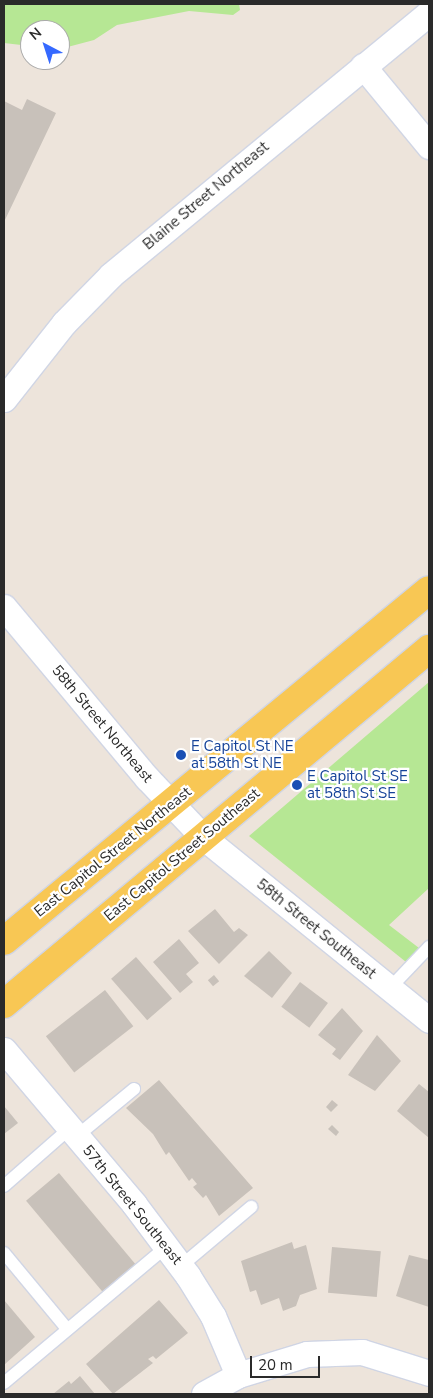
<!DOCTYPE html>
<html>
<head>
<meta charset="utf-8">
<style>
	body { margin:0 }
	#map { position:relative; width:433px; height:1398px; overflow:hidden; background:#ede4db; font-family:"Nunito Sans",sans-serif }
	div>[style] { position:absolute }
	.green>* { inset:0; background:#b6e794 }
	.building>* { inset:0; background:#c8c1ba; transform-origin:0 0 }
	.roads { filter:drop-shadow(1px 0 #d0d5e4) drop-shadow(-1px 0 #d0d5e4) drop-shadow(0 1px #d0d5e4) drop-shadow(0 -1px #d0d5e4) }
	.service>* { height:12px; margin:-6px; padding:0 6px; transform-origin:6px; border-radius:6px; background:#fff }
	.minor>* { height:25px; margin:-12.5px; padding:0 12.5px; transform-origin:12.5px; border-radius:12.5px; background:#fff }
	.primary>* { height:28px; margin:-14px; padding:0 14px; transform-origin:14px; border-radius:14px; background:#f8c754 }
	.dots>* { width:14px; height:14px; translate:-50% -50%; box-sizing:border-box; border:2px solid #fff; border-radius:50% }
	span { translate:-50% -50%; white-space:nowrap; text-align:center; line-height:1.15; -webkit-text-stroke:4.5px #fff; paint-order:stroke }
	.street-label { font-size:15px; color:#2a2a2a }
	.transit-label { font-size:15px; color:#164399 }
	.left { translate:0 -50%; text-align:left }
	.frame { position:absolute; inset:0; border:5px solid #2a2a2a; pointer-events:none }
	.north { position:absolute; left:20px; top:20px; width:50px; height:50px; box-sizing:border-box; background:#fff; border:1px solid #aaa; border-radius:50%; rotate:320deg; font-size:14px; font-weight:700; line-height:20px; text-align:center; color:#2a2a2a }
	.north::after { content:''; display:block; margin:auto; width:18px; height:22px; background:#3569ff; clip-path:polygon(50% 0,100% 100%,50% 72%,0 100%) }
	.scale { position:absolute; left:250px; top:1356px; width:70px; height:22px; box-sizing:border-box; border:2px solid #2a2a2a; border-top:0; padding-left:6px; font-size:15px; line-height:18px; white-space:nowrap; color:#2a2a2a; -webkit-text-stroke:4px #fff; paint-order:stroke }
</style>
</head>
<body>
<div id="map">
	<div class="green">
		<div style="clip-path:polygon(4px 4px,239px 4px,240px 10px,233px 15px,189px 11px,117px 25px,94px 40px,60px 49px,60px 30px,30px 30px,30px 46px,4px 43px)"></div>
		<div style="clip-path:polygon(429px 682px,429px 888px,389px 925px,419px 948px,406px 962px,249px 836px)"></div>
	</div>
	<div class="building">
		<div style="clip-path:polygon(27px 99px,56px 113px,4px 222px,4px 101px,22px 110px)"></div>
		<div style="clip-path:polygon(215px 909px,234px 932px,239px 928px,248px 935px,219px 964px,188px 931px)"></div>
		<div style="clip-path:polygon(179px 939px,199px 963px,186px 974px,193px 982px,180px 993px,153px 962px)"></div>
		<div style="clip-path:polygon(269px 951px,292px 973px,272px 998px,244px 976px)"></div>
		<div style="left:136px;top:957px;width:55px;height:33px;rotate:49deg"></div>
		<div style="left:214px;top:975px;width:8px;height:8px;rotate:50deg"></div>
		<div style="left:300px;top:982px;width:35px;height:31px;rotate:37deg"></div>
		<div style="left:105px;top:990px;width:46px;height:75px;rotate:52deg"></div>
		<div style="clip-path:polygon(342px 1008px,363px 1031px,340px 1060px,332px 1054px,336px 1049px,318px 1035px)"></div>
		<div style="clip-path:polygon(377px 1035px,401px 1061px,375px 1091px,348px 1075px)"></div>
		<div style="clip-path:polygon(159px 1080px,253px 1188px,219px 1216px,206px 1195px,203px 1198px,193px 1187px,197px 1184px,192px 1178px,189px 1181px,169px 1152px,166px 1155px,153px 1134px,126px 1108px)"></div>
		<div style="clip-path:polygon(419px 1084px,429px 1092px,429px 1138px,397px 1111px)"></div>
		<div style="clip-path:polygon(332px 1100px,338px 1105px,331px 1112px,326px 1107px)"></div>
		<div style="clip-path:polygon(4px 1106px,18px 1123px,4px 1134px)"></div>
		<div style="clip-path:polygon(332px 1125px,339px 1132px,336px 1136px,328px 1129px)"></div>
		<div style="left:59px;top:1173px;width:119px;height:43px;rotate:50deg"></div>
		<div style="clip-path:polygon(292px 1242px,294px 1249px,306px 1245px,317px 1289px,300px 1295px,296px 1306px,283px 1311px,279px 1298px,261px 1305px,256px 1290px,250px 1292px,241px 1261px)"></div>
		<div style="left:332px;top:1247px;width:49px;height:46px;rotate:5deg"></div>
		<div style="clip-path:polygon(409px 1255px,429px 1260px,429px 1307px,396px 1296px)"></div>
		<div style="clip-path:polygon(4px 1300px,35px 1337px,4px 1365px)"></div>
		<div style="clip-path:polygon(159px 1300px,188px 1333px,156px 1359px,153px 1356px,148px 1359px,153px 1363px,113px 1394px,86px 1364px)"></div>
		<div style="clip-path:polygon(80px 1376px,95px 1394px,53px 1394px,69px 1381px,71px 1384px)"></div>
	</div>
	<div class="roads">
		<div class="service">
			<div style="left:390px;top:988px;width:57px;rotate:-46.4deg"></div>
			<div style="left:77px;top:1136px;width:74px;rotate:-39.5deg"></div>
			<div style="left:4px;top:1186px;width:88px;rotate:-41.3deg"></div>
			<div style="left:4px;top:1253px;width:99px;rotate:50.3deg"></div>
			<div style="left:181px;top:1266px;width:92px;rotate:-40.1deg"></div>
			<div style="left:4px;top:1383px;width:212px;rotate:-40deg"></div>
		</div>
		<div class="minor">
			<div style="left:363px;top:66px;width:104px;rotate:50.5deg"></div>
			<div style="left:4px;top:399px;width:97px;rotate:-51.7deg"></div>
			<div style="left:64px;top:323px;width:67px;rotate:-45.6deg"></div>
			<div style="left:111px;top:275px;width:412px;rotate:-39.5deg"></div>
			<div style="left:4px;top:607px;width:223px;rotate:50.1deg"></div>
			<div style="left:147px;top:778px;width:81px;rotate:46.5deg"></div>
			<div style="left:203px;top:837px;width:291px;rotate:39deg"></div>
			<div style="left:4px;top:1050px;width:202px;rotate:49.8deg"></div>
			<div style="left:134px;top:1204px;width:90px;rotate:53.1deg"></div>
			<div style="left:188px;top:1276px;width:47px;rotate:58deg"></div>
			<div style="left:213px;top:1316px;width:64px;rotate:67deg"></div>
			<div style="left:204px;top:1394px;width:39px;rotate:-29deg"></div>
			<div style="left:238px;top:1375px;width:72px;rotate:-16.9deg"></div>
			<div style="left:307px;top:1354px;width:55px;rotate:-2.1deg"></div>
			<div style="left:362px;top:1352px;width:70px;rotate:17.4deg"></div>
		</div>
		<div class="primary">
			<div style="left:4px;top:941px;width:551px;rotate:-39.55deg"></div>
			<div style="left:4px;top:1004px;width:554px;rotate:-39.87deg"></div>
		</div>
	</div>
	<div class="dots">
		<div style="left:181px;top:755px;background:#1a4fb4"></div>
		<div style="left:297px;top:785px;background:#1a4fb4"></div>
	</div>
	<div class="street-label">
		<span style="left:206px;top:196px;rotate:-40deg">Blaine Street Northeast</span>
		<span style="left:102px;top:724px;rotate:50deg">58th Street Northeast</span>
		<span style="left:113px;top:852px;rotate:-39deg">East Capitol Street Northeast</span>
		<span style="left:182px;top:855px;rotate:-40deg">East Capitol Street Southeast</span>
		<span style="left:316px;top:929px;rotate:39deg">58th Street Southeast</span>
		<span style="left:132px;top:1205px;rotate:51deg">57th Street Southeast</span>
	</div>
	<div class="transit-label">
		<span class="left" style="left:191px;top:755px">E Capitol St NE<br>at 58th St NE</span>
		<span class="left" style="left:307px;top:785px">E Capitol St SE<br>at 58th St SE</span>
	</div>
	<div class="frame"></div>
	<div class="north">N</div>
	<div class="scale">20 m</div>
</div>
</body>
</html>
